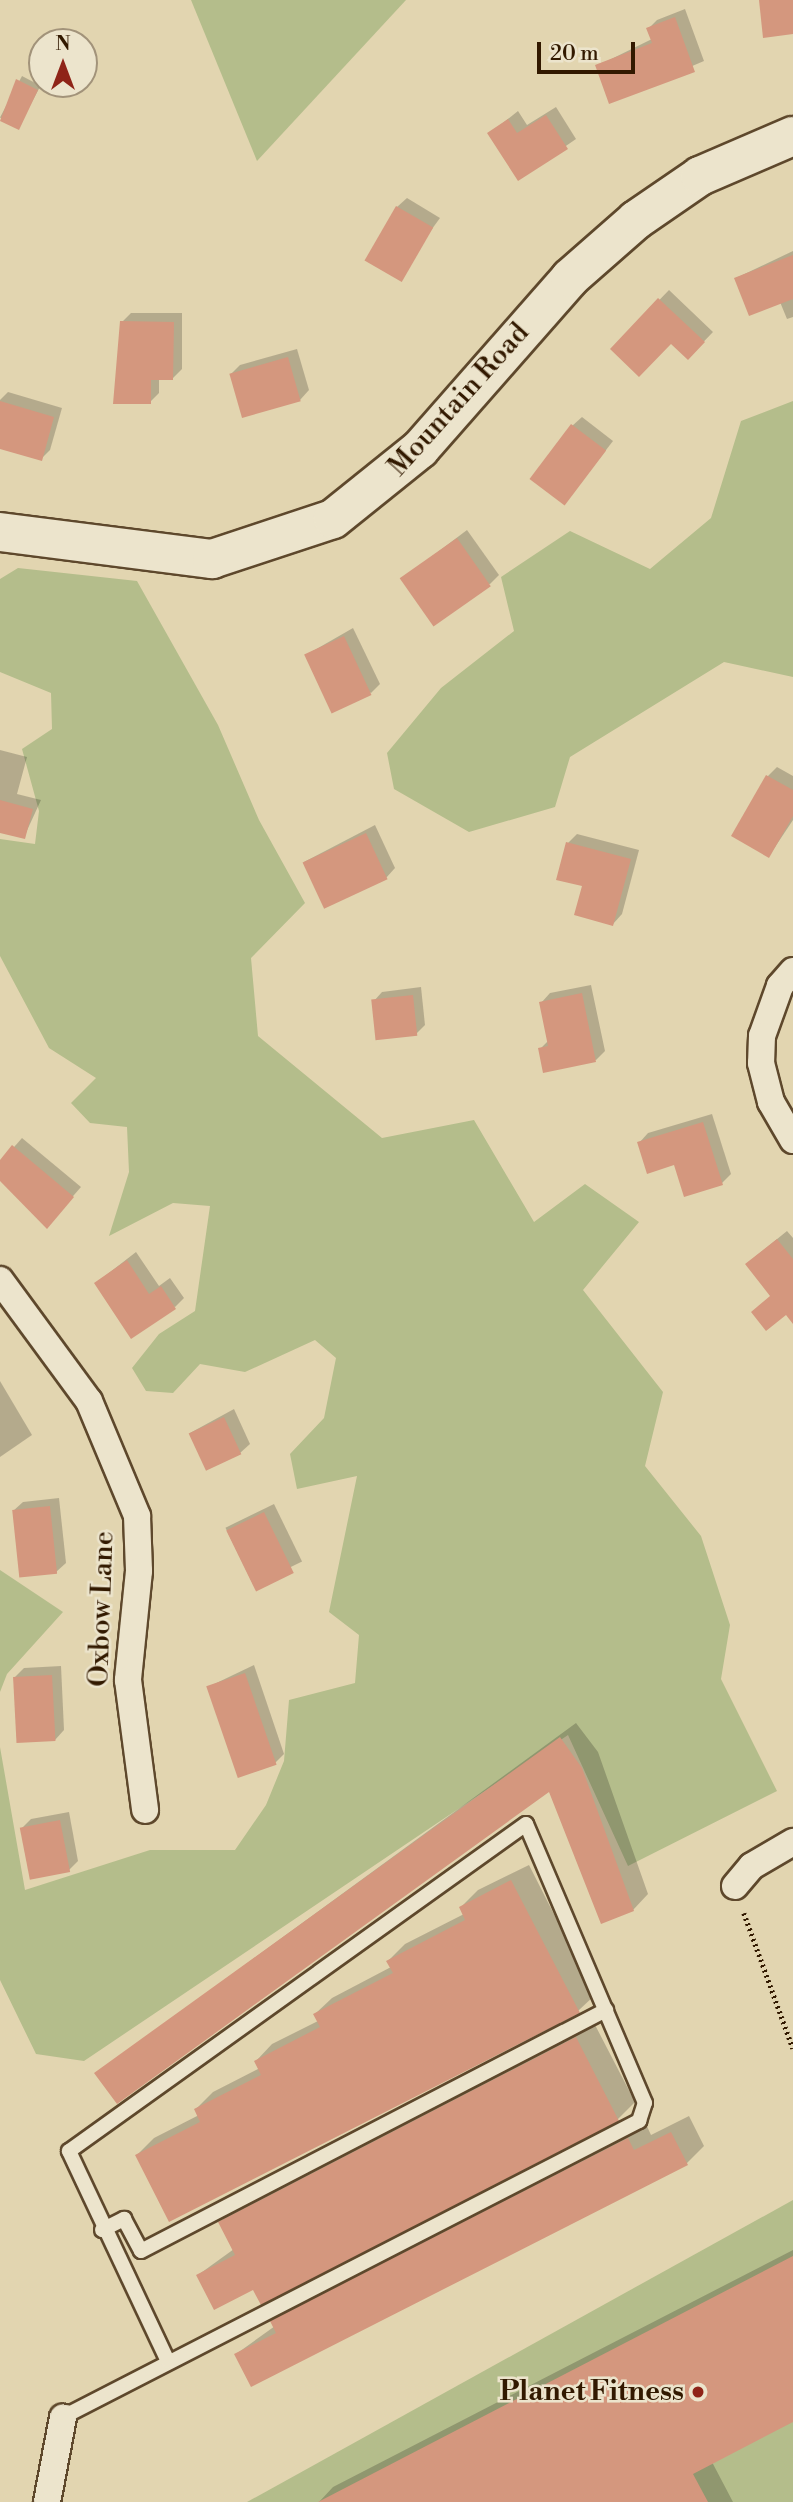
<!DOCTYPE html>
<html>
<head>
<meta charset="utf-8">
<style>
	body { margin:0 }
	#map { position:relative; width:793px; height:2502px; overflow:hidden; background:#e2d5b0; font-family:"Libre Bodoni",serif }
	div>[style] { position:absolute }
	.green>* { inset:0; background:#b4bd8b }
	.shadow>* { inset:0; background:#0003; transform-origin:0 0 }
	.building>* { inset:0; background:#d4977e; transform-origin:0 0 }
	.path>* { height:4.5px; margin-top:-2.25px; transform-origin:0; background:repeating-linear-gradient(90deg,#321900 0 2px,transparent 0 5.5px) }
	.roads { filter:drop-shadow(2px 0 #5e482c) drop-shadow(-2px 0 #5e482c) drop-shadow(0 2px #5e482c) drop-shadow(0 -2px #5e482c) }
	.lane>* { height:14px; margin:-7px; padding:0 7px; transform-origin:7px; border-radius:7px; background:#ece4cc }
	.street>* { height:26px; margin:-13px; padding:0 13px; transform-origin:13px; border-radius:13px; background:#ece4cc }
	.secondary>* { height:38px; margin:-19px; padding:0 19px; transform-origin:19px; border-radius:19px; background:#ece4cc }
	.dots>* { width:19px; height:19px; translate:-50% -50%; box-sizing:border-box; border:4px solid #ece4cc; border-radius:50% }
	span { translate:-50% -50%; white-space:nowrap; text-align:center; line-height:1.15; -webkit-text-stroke:5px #ece4cc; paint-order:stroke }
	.street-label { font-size:28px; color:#321900 }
	.poi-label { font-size:28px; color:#321900; font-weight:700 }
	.right { translate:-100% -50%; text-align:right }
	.north { position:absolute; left:28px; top:28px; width:70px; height:70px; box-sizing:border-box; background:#ece4cc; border:2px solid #a2937a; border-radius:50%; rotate:0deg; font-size:19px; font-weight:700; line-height:28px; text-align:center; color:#321900 }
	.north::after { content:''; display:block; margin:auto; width:24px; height:32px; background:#8f2418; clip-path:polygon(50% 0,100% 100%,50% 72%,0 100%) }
	.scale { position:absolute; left:537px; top:42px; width:98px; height:32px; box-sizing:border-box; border:4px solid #321900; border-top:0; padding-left:9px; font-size:21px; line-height:24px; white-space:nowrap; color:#321900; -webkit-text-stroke:5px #ece4cc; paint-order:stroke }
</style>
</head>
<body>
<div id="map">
	<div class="green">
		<div style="clip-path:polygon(191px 0,406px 0,257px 161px)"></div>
		<div style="clip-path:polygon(793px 401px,793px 677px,724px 662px,570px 757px,555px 807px,469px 832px,394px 789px,387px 753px,441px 688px,514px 631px,501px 577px,570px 531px,650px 569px,711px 518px,741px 421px)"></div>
		<div style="clip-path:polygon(18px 568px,137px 581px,218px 725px,259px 820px,305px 903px,251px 958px,258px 1036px,382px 1138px,474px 1120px,534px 1222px,585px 1184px,639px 1222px,583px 1290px,663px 1392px,645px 1466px,701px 1536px,730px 1625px,721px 1679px,777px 1791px,628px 1866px,568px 1735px,84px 2061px,36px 2054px,0 1980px,0 1747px,25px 1890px,150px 1850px,235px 1850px,266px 1805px,284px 1761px,289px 1700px,355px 1683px,359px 1635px,329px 1612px,357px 1476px,297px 1489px,290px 1454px,324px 1418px,336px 1358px,315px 1340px,245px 1372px,200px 1364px,173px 1393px,146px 1391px,132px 1368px,159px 1334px,195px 1311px,210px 1206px,173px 1203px,109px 1236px,129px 1172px,127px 1127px,90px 1123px,71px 1103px,96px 1078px,49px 1048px,0 956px,0 839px,35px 844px,39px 811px,22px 749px,52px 729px,51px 693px,0 672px,0 579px)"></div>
		<div style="clip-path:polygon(0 1570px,63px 1612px,7px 1674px,0 1692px)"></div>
		<div style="clip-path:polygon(793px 2200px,793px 2502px,247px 2502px)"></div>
	</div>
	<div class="shadow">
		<div style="clip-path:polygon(685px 9px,704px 61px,610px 101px,597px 66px,652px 39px,648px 29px,657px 20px)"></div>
		<div style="left:22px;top:76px;width:21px;height:47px;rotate:28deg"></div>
		<div style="clip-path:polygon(556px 107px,576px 139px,518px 179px,489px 134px,518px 111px,527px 125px)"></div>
		<div style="clip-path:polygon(407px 198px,440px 218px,397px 277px,397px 207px)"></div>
		<div style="clip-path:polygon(793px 251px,793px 317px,787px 319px,780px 302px,736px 278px)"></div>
		<div style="clip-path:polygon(669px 290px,713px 332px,688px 358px,671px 342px,612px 349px)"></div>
		<div style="clip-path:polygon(131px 313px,182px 313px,182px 369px,173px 378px,159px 378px,159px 393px,150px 402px,115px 402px,122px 322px)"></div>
		<div style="clip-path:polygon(297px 349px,309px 390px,300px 400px,231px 374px,240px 365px)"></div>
		<div style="clip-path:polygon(8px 392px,62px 408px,50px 450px,41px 459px,0 447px,0 400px)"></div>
		<div style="clip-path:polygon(582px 417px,613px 441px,572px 494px,572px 426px)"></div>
		<div style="clip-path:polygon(467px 530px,499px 575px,490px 584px,402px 579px)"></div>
		<div style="clip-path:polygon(353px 628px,380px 684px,371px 693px,306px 655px)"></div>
		<div style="clip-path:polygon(0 750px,27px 757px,17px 794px,41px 800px,24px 837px,0 831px)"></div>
		<div style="clip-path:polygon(777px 767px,793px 776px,793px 820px,769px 856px,768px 776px)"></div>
		<div style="clip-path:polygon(375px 825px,395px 868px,386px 878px,304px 862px)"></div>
		<div style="clip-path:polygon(577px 834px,639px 850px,622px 914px,613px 924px,584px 885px,568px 843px)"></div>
		<div style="clip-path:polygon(591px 985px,605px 1051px,596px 1060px,540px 1049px,549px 1040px,541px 1003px,550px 993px)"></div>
		<div style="clip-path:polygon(421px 987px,425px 1025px,416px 1034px,373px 1002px,382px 992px)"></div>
		<div style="clip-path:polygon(712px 1114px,731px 1174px,722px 1183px,639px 1143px,648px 1133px)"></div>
		<div style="clip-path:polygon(22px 1138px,81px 1187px,47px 1226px,0 1179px,0 1163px)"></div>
		<div style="clip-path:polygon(787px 1231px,793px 1238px,793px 1308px,753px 1312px,772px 1295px,756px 1256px)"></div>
		<div style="clip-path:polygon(136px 1252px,159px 1286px,170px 1278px,184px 1298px,175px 1307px,96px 1283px)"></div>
		<div style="clip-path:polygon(0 1381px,32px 1435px,0 1457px)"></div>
		<div style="clip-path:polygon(234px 1409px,250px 1444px,240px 1453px,190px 1433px)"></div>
		<div style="clip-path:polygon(59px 1498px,66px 1563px,56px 1572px,13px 1511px,23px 1502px)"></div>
		<div style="left:274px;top:1504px;width:64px;height:54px;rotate:64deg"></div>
		<div style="clip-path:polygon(254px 1665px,284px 1754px,275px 1763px,208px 1687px)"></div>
		<div style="clip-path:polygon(61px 1666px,64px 1730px,55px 1740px,15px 1677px,24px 1668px)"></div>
		<div style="clip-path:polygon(576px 1723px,598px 1752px,648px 1894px,633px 1910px,550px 1789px,97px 2073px)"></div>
		<div style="clip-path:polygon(69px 1812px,78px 1861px,69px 1870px,22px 1828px,31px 1819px)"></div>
		<div style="clip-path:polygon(529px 1865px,595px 1995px,578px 2011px,137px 2155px,154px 2138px,199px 2115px,196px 2109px,213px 2092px,260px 2068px,256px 2061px,272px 2044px,318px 2021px,315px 2014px,332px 1998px,391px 1967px,388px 1961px,405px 1944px,464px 1914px,461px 1907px,478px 1890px)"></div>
		<div style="clip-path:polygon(593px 2021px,635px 2102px,618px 2119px,253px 2287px,198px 2275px,234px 2249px,220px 2222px,237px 2205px)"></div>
		<div style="clip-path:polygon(689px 2116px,704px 2146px,687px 2163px,251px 2385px,236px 2354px,275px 2326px,289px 2305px,645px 2122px,651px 2135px)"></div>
		<div style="clip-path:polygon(793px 2250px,793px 2420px,712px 2462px,733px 2502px,319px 2502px,333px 2487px)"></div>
	</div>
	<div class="building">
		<div style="clip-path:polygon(759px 0,793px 0,793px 34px,763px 38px)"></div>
		<div style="clip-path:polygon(675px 17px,695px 72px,609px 104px,595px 65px,652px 43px,646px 28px)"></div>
		<div style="clip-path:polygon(16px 79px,38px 90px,19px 130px,0 121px)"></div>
		<div style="clip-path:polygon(546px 115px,568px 149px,518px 181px,487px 133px,508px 119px,517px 133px)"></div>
		<div style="left:396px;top:206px;width:43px;height:63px;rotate:30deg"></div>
		<div style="clip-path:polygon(793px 255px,793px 299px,749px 316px,734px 278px)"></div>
		<div style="clip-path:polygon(658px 298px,705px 342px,688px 360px,671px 344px,639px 377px,610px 349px)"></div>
		<div style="clip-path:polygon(120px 321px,174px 322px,173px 380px,151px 380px,151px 404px,113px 404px)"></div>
		<div style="left:288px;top:357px;width:46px;height:61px;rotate:74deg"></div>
		<div style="clip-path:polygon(0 401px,54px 417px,42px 461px,0 449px)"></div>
		<div style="left:571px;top:424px;width:44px;height:69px;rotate:37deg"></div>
		<div style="left:457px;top:538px;width:59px;height:70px;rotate:55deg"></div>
		<div style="left:344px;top:636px;width:65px;height:44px;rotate:65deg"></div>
		<div style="clip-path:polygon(766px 775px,793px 790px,793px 816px,769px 858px,731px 836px)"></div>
		<div style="clip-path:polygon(0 800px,33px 809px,25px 839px,0 833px)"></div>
		<div style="left:366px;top:833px;width:51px;height:70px;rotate:65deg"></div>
		<div style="clip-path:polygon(566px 842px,631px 859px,613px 926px,574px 915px,582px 886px,556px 880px)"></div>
		<div style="clip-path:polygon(582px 993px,596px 1062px,543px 1073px,538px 1048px,548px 1046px,539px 1002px)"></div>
		<div style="left:413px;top:995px;width:41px;height:42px;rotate:84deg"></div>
		<div style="clip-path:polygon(703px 1122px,723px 1185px,684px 1197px,674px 1165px,647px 1174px,637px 1142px)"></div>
		<div style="clip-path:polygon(12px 1145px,74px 1197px,47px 1229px,0 1181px,0 1160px)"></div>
		<div style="clip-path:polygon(777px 1239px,793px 1259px,793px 1324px,786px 1315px,766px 1331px,751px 1312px,770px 1296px,745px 1264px)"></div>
		<div style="clip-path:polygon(127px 1260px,149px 1294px,161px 1286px,176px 1309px,131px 1339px,94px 1283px)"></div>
		<div style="left:224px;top:1417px;width:41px;height:39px;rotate:65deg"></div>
		<div style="left:50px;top:1506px;width:68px;height:38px;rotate:84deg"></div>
		<div style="left:264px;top:1512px;width:68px;height:42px;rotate:64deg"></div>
		<div style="left:245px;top:1673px;width:97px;height:41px;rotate:71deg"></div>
		<div style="left:52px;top:1675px;width:66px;height:39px;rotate:87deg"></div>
		<div style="clip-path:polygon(560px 1737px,582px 1768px,634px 1911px,601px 1924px,549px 1792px,117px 2104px,94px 2073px)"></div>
		<div style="left:60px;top:1820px;width:53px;height:41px;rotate:79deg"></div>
		<div style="clip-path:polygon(511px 1880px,580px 2013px,169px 2222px,135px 2155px,200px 2122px,194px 2109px,261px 2075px,254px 2061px,320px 2027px,313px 2014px,393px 1973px,386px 1961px,465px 1920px,459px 1907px)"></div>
		<div style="clip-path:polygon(576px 2037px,619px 2121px,261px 2305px,253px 2290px,214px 2310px,196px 2275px,235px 2255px,218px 2222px)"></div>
		<div style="clip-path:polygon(671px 2132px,688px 2165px,251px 2387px,234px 2354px,276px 2333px,270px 2321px,628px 2138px,634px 2150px)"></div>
		<div style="clip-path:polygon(793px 2256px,793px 2422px,693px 2474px,708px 2502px,318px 2502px)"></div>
	</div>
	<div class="path">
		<div style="left:744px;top:1913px;width:144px;rotate:70.1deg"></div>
	</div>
	<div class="roads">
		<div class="lane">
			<div style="left:102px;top:2230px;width:25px;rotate:-27deg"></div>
			<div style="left:124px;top:2219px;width:36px;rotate:62deg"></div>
			<div style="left:141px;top:2251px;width:524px;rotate:-27.4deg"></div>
			<div style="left:63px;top:2417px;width:648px;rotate:-27.2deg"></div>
			<div style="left:639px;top:2121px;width:19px;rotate:-72deg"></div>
			<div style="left:645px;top:2103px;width:303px;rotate:-113.1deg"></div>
			<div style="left:526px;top:1824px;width:562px;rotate:144.41deg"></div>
			<div style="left:69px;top:2151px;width:232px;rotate:64.8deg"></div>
		</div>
		<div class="street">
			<div style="left:793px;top:971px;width:20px;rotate:131deg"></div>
			<div style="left:780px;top:986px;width:53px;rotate:109.8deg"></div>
			<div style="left:762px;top:1036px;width:27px;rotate:92deg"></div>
			<div style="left:761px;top:1063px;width:40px;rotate:75.6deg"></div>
			<div style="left:771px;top:1102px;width:44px;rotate:59.9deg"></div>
			<div style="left:0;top:1280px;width:150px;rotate:53.7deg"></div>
			<div style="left:89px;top:1401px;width:125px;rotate:67.3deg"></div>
			<div style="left:137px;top:1516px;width:55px;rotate:87.9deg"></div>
			<div style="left:139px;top:1571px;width:110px;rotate:95.8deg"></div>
			<div style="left:128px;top:1680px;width:131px;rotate:82.5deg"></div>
			<div style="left:735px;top:1886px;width:26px;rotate:-50deg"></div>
			<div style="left:752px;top:1866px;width:48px;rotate:-30.3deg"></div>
			<div style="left:47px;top:2502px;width:86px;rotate:-79.3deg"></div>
		</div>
		<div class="secondary">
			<div style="left:0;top:532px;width:214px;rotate:7.3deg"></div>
			<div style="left:212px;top:559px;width:127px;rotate:-18.3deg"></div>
			<div style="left:333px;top:519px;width:112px;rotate:-38.8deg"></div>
			<div style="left:420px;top:449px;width:227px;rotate:-48.7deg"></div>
			<div style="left:570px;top:278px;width:88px;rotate:-41.3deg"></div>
			<div style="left:636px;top:220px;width:78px;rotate:-34.5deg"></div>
			<div style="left:700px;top:176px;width:101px;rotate:-23.3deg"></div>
		</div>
	</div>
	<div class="dots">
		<div style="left:698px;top:2392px;background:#8f2418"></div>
	</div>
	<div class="street-label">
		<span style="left:459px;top:400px;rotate:-48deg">Mountain Road</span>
		<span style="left:102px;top:1609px;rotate:-88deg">Oxbow Lane</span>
	</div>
	<div class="poi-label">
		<span class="right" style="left:684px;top:2392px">Planet Fitness</span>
	</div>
	<div class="north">N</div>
	<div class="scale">20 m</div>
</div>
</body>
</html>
